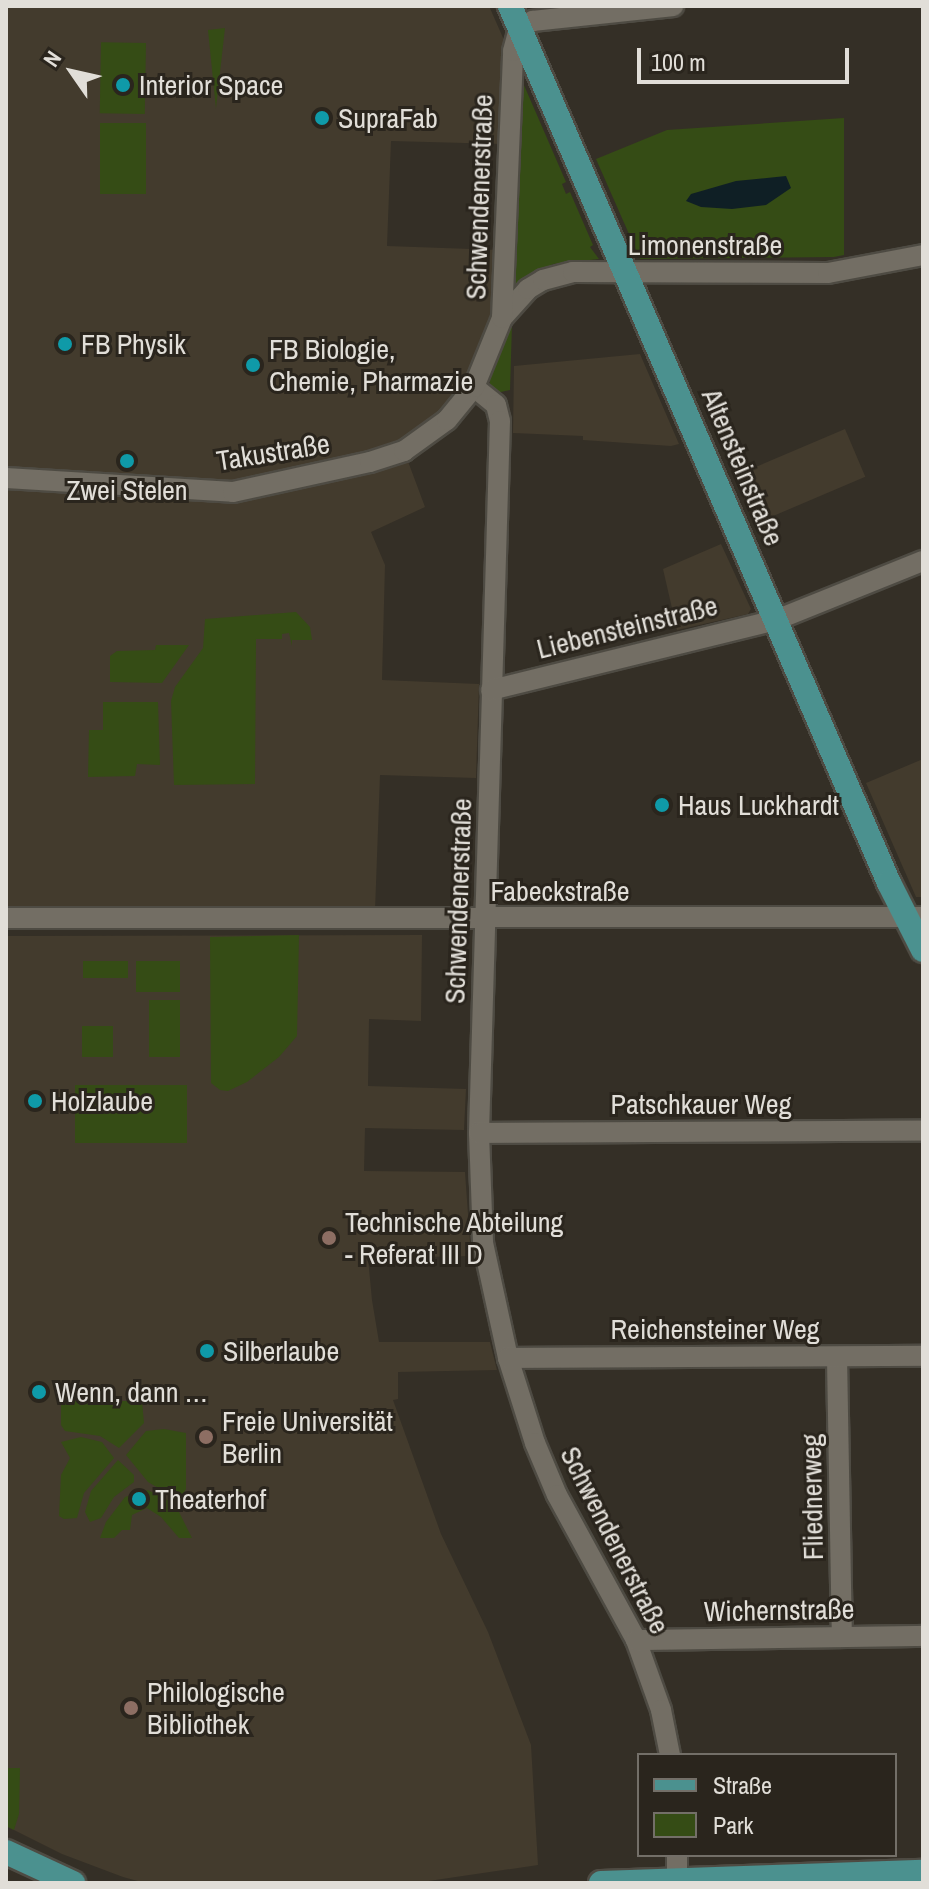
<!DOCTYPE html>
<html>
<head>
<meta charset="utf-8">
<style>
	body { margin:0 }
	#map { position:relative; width:929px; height:1889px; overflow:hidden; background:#342f26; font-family:"Archivo Narrow",sans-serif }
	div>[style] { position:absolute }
	.built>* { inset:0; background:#433b2d; transform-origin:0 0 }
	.green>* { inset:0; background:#354c15; transform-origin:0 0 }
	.water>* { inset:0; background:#0f1f25 }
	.roads { filter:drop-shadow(2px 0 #4e4b43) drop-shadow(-2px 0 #4e4b43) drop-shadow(0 2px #4e4b43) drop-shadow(0 -2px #4e4b43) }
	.minor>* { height:20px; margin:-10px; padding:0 10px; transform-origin:10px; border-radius:10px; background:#736e64 }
	.major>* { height:24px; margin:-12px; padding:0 12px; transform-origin:12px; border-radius:12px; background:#4b918f }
	.dots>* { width:22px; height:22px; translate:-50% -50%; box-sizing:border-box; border:4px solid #2a251d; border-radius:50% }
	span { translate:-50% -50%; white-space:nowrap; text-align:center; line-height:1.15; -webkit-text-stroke:6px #2a251d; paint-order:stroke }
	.poi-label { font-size:28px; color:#e1ded8 }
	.left { translate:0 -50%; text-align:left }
	.street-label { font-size:28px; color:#e1ded8 }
	.frame { position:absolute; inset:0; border:8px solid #e1ded8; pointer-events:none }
	.legend { position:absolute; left:637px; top:1753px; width:260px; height:104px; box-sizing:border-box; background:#2a251d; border:2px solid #736f68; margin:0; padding:10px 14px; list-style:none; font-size:24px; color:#e1ded8 }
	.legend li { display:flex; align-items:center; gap:16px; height:40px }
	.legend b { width:40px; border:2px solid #736f68 }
	.north { position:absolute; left:32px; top:32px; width:80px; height:80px; -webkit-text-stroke:6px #2a251d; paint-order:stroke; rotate:304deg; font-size:22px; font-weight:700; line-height:32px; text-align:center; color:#e1ded8 }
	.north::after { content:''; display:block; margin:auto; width:28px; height:36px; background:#e1ded8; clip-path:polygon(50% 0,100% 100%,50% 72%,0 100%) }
	.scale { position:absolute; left:637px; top:48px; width:212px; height:36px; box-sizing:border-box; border:4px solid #e1ded8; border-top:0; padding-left:10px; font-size:24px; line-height:28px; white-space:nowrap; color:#e1ded8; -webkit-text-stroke:6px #2a251d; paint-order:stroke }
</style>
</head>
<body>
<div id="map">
	<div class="built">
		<div style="clip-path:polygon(6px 6px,489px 6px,504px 40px,502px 144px,391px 141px,387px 246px,499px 250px,495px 320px,457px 400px,397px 445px,240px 485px,6px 472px)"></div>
		<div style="clip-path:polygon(640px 354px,679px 444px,671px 446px,583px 440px,583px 436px,513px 433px,514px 366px)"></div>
		<div style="left:845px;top:429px;width:52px;height:120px;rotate:67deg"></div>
		<div style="clip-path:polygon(406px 456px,425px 507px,371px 532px,385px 565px,382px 680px,479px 684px,476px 778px,380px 775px,375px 911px,6px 911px,6px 485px,221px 499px)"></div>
		<div style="clip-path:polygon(721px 544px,751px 609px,748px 614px,677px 630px,663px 569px)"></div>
		<div style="clip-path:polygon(923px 759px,923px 897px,916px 897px,866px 783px)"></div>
		<div style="clip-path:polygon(422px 935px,421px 1021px,369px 1019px,368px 1086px,466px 1089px,464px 1130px,365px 1128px,364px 1171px,465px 1172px,471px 1256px,368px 1258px,372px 1300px,379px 1342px,490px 1342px,497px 1370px,398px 1372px,398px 1399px,393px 1400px,441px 1534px,488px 1632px,531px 1745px,538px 1865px,415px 1883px,145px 1883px,123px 1877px,62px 1854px,6px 1826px,6px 936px)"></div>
	</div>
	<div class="green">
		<div style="clip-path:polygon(225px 28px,216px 108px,216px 109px,208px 30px)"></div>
		<div style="left:146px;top:43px;width:71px;height:45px;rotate:91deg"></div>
		<div style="clip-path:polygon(517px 69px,566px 182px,562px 184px,566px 194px,570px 192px,593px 245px,590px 247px,599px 259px,553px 264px,510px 288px)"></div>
		<div style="clip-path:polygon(844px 118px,844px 255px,834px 257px,640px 259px,596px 159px,667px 130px)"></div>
		<div style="left:100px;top:123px;width:46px;height:71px"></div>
		<div style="clip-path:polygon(509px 324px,512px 324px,510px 390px,496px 393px,490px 384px,490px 374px)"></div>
		<div style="clip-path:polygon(296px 612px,310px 627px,312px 640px,292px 640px,292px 646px,289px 633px,282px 634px,282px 639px,256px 639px,255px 784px,174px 785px,171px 701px,175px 687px,203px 648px,205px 619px)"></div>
		<div style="clip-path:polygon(156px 645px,189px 645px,162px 683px,110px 682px,110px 656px,117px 651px,155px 650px)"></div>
		<div style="clip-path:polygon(103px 702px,158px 702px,160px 765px,137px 764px,135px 776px,88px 777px,89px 730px,103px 730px)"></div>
		<div style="clip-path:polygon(299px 935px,297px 1036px,279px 1057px,247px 1082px,228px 1091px,220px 1090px,211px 1083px,210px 937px)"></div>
		<div style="left:83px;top:961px;width:45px;height:17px"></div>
		<div style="left:136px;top:961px;width:44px;height:31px"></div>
		<div style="left:149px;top:1000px;width:31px;height:57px"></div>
		<div style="left:113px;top:1026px;width:31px;height:31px;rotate:90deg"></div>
		<div style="left:187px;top:1085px;width:58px;height:112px;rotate:90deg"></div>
		<div style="clip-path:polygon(61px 1401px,142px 1401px,144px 1423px,119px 1448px,100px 1436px,65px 1431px,61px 1425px)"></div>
		<div style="clip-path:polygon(164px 1429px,186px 1433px,186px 1489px,179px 1500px,148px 1482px,126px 1455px,146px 1431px)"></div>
		<div style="clip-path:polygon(81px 1437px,102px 1442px,114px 1458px,84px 1493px,77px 1518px,64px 1519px,59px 1516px,61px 1475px,70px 1458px,61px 1442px)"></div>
		<div style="clip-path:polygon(118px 1460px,134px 1475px,134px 1482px,114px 1497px,101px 1518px,90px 1522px,85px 1512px,91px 1491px)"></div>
		<div style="clip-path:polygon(148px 1490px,175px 1504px,192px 1538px,179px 1538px,161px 1517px,147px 1508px,132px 1515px,130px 1530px,122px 1530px,114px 1538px,100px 1538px,106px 1522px,125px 1497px)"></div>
		<div style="clip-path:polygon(6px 1768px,20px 1768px,19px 1814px,14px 1830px,6px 1826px)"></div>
	</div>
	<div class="water">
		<div style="clip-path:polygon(786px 176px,791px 188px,766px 205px,732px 209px,701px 207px,686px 201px,691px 194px,736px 181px)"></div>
	</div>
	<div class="roads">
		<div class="minor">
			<div style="left:502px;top:318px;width:39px;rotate:-48deg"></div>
			<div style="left:528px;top:289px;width:17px;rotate:-31deg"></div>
			<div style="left:543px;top:280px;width:31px;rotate:-15deg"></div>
			<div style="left:573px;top:272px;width:255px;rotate:0.2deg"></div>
			<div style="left:828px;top:273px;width:97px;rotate:-10.7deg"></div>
			<div style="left:474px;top:387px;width:28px;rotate:39deg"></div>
			<div style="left:496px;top:405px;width:16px;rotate:76deg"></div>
			<div style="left:500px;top:421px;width:712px;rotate:91.69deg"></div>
			<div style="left:479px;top:1133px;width:110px;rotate:87.9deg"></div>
			<div style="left:483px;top:1243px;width:118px;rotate:77.7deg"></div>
			<div style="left:508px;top:1358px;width:89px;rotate:72.4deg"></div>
			<div style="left:535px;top:1443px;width:56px;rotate:67.1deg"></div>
			<div style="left:557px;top:1495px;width:165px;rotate:61.4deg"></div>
			<div style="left:636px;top:1640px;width:74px;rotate:70.3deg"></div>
			<div style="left:661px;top:1710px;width:46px;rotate:78.7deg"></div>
			<div style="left:6px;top:478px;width:227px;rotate:3.5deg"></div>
			<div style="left:233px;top:492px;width:140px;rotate:-12.4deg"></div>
			<div style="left:370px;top:462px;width:36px;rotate:-18deg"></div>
			<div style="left:404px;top:451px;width:53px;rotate:-35.8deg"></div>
			<div style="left:447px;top:420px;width:43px;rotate:-50.7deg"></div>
			<div style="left:474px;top:387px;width:74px;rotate:-67.9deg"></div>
			<div style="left:502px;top:318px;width:267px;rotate:-87.6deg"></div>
			<div style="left:513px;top:51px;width:24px;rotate:-75deg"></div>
			<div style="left:519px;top:28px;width:16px;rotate:-27deg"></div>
			<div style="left:533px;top:21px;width:141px;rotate:-6.1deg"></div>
			<div style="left:491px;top:690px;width:293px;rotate:-13.8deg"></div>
			<div style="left:776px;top:620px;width:158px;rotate:-21.9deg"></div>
			<div style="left:6px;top:918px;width:917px;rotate:-0.06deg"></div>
			<div style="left:479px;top:1133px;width:444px;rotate:-0.3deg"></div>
			<div style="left:837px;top:1357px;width:280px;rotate:89deg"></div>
			<div style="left:508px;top:1358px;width:415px;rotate:-0.3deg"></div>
			<div style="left:636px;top:1640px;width:287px;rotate:-0.8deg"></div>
			<div style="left:677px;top:1855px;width:24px;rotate:90deg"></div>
		</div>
		<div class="major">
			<div style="left:510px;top:6px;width:955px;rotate:66.63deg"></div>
			<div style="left:889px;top:883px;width:75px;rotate:63.1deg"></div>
			<div style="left:6px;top:1852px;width:74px;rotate:24.8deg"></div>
			<div style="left:601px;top:1883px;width:322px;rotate:-2deg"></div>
		</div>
	</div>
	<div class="dots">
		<div style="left:123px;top:85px;background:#0f9aa8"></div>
		<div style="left:322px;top:118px;background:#0f9aa8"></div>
		<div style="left:65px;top:344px;background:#0f9aa8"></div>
		<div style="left:253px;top:365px;background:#0f9aa8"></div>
		<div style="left:127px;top:461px;background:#0f9aa8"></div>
		<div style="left:662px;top:805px;background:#0f9aa8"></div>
		<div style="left:35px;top:1101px;background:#0f9aa8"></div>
		<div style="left:329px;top:1238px;background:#8d6e63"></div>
		<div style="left:207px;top:1351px;background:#0f9aa8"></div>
		<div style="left:39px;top:1392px;background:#0f9aa8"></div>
		<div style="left:206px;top:1437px;background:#8d6e63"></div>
		<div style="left:139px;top:1499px;background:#0f9aa8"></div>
		<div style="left:131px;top:1708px;background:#8d6e63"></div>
	</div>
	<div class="poi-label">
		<span class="left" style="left:139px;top:85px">Interior Space</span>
		<span class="left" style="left:338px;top:118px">SupraFab</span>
		<span class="left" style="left:81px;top:344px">FB Physik</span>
		<span class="left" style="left:269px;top:365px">FB Biologie,<br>Chemie, Pharmazie</span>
		<span style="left:127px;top:490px">Zwei Stelen</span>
		<span class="left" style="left:678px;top:805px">Haus Luckhardt</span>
		<span class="left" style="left:51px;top:1101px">Holzlaube</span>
		<span class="left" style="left:345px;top:1238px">Technische Abteilung<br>- Referat III D</span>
		<span class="left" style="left:223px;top:1351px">Silberlaube</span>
		<span class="left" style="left:55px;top:1392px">Wenn, dann …</span>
		<span class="left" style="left:222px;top:1437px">Freie Universität<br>Berlin</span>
		<span class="left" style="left:155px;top:1499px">Theaterhof</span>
		<span class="left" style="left:147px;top:1708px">Philologische<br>Bibliothek</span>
	</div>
	<div class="street-label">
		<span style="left:479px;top:197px;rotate:-88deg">Schwendenerstraße</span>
		<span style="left:705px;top:245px">Limonenstraße</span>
		<span style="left:273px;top:452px;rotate:-9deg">Takustraße</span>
		<span style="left:743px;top:467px;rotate:67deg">Altensteinstraße</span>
		<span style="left:627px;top:627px;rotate:-14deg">Liebensteinstraße</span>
		<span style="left:560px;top:891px">Fabeckstraße</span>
		<span style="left:458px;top:901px;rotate:-88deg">Schwendenerstraße</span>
		<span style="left:701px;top:1104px">Patschkauer Weg</span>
		<span style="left:715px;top:1329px">Reichensteiner Weg</span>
		<span style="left:812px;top:1497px;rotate:-91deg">Fliednerweg</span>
		<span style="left:615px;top:1540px;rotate:63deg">Schwendenerstraße</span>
		<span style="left:779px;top:1610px;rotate:-1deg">Wichernstraße</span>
	</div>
	<div class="frame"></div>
	<ul class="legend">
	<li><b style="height:10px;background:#4b918f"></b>Straße</li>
	<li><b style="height:22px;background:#354c15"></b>Park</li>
	</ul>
	<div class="north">N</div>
	<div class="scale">100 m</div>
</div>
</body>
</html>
